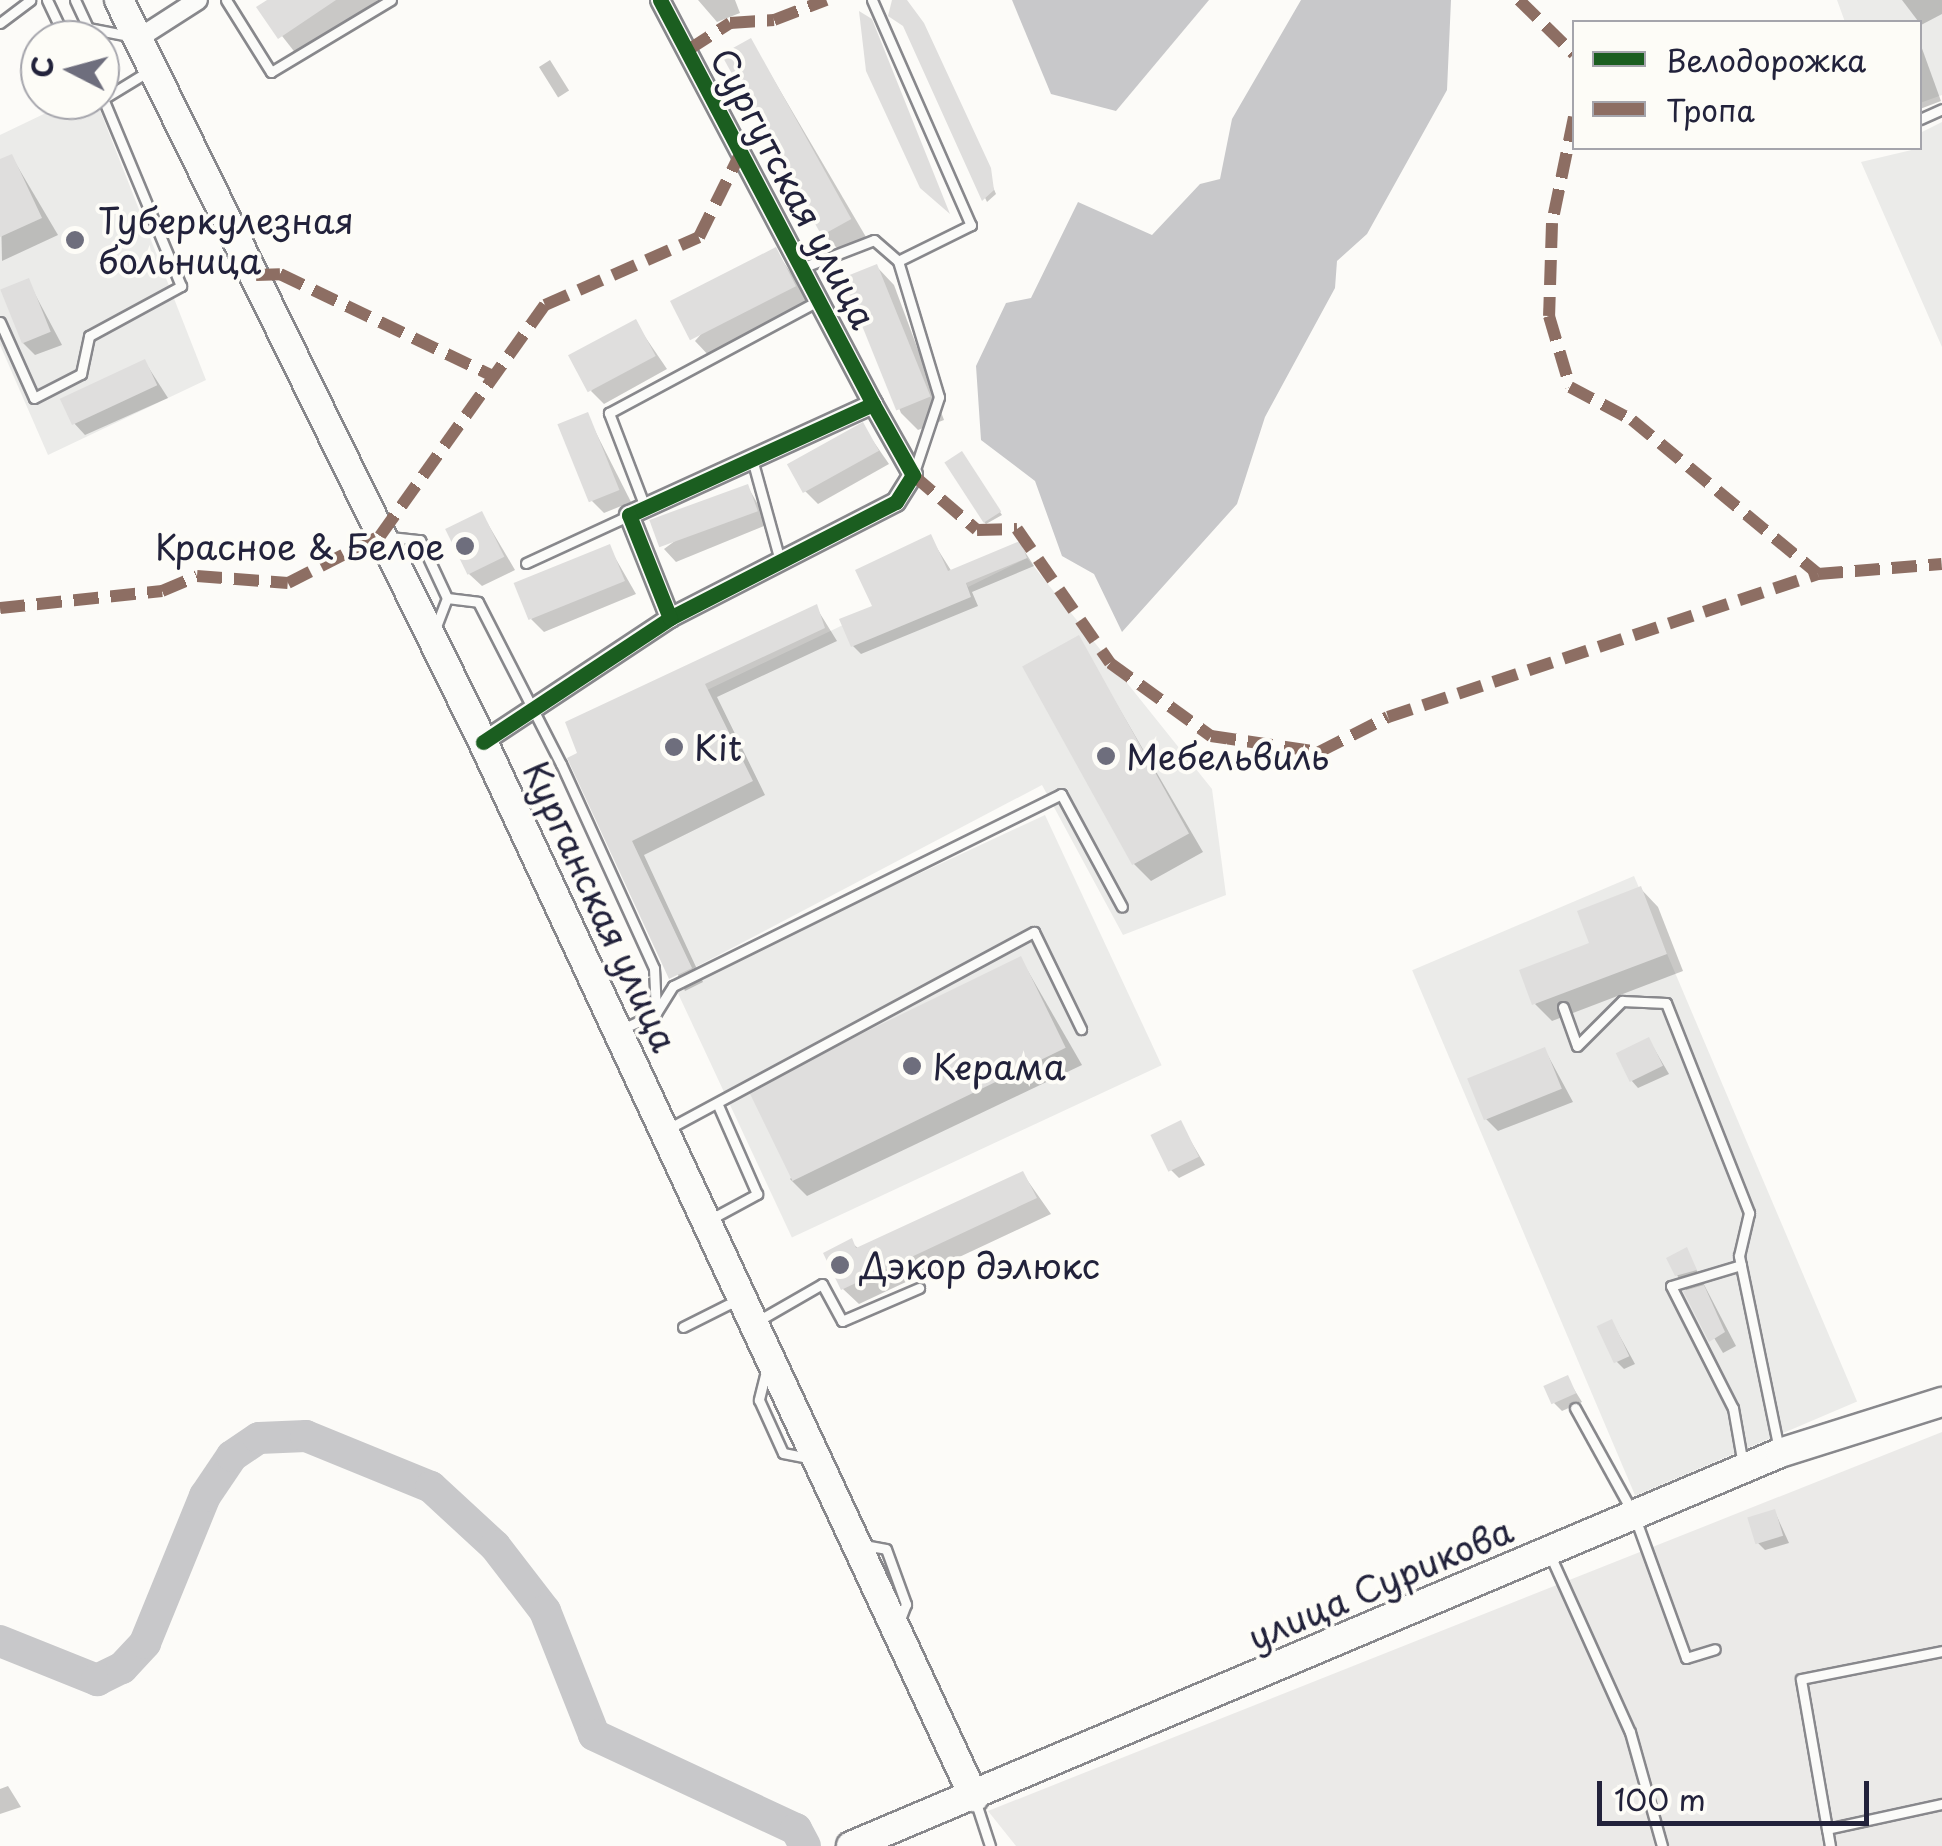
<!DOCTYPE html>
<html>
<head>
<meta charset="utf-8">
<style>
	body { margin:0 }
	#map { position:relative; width:1942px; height:1846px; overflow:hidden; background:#fcfbf8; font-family:"Playpen Sans",sans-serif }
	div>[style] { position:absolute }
	.built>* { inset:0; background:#ebebe9; transform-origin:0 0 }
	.green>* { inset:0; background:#ebeae8 }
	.water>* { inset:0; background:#c8c8ca }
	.shadow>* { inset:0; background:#0003; transform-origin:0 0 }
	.river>* { height:32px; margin:-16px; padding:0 16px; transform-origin:16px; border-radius:16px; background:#c8c8ca }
	.building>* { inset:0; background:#dfdedd; transform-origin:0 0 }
	.roads { filter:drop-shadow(2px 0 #88888c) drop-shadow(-2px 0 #88888c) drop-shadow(0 2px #88888c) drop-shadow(0 -2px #88888c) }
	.lane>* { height:9px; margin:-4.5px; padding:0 4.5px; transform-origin:4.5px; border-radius:4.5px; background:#fbfbf9 }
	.street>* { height:18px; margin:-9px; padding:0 9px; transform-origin:9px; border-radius:9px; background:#fbfbf9 }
	.secondary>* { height:28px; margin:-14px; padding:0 14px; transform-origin:14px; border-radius:14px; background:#fbfbf9 }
	.quiet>* { height:12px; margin-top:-6px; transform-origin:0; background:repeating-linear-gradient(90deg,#8d6e63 0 25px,transparent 0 37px) }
	.cycleway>* { height:15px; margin:-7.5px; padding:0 7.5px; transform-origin:7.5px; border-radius:7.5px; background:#1b5e20 }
	.dots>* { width:28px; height:28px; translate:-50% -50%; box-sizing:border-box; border:5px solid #fdfcf7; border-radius:50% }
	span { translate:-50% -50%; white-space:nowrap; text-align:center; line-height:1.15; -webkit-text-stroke:8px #fdfcf7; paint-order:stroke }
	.street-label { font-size:35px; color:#22223b }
	.poi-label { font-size:35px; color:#22223b }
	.left { translate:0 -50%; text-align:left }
	.right { translate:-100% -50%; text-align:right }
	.legend { position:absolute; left:1572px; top:20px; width:350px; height:130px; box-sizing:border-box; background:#fdfcf7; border:2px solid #a5a5ac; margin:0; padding:12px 18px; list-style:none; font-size:30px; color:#22223b }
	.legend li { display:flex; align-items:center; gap:20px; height:50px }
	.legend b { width:50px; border:2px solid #a5a5ac }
	.north { position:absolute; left:20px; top:20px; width:100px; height:100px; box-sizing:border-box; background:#fdfcf7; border:2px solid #a5a5ac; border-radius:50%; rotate:276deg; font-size:28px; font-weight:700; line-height:40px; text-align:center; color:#22223b }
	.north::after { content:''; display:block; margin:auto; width:35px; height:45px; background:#6e6e7d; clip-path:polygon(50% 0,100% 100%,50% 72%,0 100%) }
	.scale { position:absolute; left:1597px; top:1781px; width:272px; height:45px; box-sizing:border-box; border:5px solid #22223b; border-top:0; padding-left:12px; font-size:30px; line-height:35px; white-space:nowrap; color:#22223b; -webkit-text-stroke:8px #fdfcf7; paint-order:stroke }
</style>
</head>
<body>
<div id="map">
	<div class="built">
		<div style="clip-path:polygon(1837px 0,1942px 0,1942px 95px,1920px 103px,1920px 22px,1845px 22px)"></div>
		<div style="clip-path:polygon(73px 100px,96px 100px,206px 380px,48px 455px,0 345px,0 135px)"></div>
		<div style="clip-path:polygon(1942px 122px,1942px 347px,1861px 162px,1920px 148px,1920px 133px)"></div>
		<div style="clip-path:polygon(1027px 558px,1212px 789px,1226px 895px,1123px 935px,1042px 785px,692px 969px,588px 747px,960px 569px,968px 587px)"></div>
		<div style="left:1045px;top:815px;width:276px;height:408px;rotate:65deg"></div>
		<div style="left:1634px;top:876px;width:571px;height:241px;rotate:67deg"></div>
	</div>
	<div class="green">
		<div style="clip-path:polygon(1942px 1432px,1942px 1846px,1016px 1846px,988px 1811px)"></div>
	</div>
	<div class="water">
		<div style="clip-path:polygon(1012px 0,1209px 0,1116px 111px,1051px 94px)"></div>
		<div style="clip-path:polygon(1301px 0,1451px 0,1447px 90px,1367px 234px,1337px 261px,1335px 288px,1265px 417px,1237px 504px,1122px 632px,1094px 574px,1062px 556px,1035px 481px,981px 440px,976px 366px,1006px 303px,1031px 298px,1078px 202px,1152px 235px,1200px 184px,1220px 179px,1232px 119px)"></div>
	</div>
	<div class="shadow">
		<div style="clip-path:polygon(271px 0,378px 0,297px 55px,260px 8px)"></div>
		<div style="clip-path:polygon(698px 0,735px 0,740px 13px,717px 22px)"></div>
		<div style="clip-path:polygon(1902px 0,1942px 0,1942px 14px,1921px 25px)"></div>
		<div style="clip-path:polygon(906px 27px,926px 29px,996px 194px,987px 202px)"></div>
		<div style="clip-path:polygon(751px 41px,866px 237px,840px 251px,823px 234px)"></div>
		<div style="clip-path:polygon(1920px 43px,1941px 101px,1920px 109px)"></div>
		<div style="left:550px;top:60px;width:36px;height:13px;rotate:58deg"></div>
		<div style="clip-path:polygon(12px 157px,58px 235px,2px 261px,0 162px)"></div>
		<div style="clip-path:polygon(775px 250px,812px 303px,712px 359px,695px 341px)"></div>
		<div style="clip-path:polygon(877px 267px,894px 285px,944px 420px,918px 430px,901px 413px,846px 280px)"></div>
		<div style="clip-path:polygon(28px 281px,62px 345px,35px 355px,23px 343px)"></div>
		<div style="clip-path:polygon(635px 322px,667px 369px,604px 404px,591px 391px)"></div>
		<div style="clip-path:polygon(145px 362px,168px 398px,85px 435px,73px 422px)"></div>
		<div style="clip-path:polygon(587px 415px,631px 502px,604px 513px,592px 501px)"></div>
		<div style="clip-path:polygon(862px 425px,889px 464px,818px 504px,805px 491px)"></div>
		<div style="clip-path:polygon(965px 458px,1002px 515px,986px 524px,983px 521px)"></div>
		<div style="clip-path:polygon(748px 487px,769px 524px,676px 562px,664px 549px)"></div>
		<div style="clip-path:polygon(482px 514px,515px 570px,482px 586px,469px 574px)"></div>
		<div style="clip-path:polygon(930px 537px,952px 572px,1020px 544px,1034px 566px,972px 592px,978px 606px,861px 654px,853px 646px,875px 607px)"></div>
		<div style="clip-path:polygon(609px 547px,636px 594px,544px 632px,531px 619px)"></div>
		<div style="clip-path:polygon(816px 607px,837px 641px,717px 697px,765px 795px,644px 855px,703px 982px,685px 991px,580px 754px)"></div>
		<div style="clip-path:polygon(1078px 638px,1203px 852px,1151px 881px,1134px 864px)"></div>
		<div style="clip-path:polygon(1641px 889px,1658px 907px,1683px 971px,1552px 1021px,1535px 1004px)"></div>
		<div style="clip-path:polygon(1021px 959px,1082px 1065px,807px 1196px,790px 1179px)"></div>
		<div style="clip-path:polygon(1649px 1040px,1669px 1074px,1638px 1088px,1631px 1080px)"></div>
		<div style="clip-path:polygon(1545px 1050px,1573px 1102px,1498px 1131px,1485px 1118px)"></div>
		<div style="clip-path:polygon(1180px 1123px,1205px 1165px,1179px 1178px,1171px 1170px)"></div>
		<div style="clip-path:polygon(1023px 1174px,1051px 1214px,859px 1304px,843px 1289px,851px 1242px,859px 1249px)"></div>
		<div style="clip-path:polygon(1686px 1250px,1736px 1346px,1723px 1353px,1677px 1275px)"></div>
		<div style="clip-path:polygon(1612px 1322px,1635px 1364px,1624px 1369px,1616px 1361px)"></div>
		<div style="clip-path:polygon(1567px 1378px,1582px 1402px,1562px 1411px,1554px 1403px)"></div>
		<div style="clip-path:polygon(1775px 1512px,1789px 1543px,1765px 1550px,1757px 1542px)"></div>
		<div style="clip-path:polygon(8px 1786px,21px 1807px,0 1814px,0 1789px)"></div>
	</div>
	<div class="river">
		<div style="left:0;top:1641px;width:105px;rotate:21.9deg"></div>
		<div style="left:97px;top:1680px;width:28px;rotate:-26deg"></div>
		<div style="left:122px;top:1668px;width:34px;rotate:-47deg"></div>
		<div style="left:145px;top:1643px;width:159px;rotate:-67.8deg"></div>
		<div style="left:205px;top:1496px;width:48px;rotate:-56deg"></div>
		<div style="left:232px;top:1456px;width:32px;rotate:-34deg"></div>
		<div style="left:259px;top:1438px;width:47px;rotate:-2.4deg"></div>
		<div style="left:306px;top:1436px;width:135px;rotate:22.2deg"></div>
		<div style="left:431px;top:1487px;width:87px;rotate:42.7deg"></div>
		<div style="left:495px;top:1546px;width:82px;rotate:52.4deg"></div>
		<div style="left:545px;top:1611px;width:133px;rotate:68.4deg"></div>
		<div style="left:594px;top:1735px;width:223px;rotate:25deg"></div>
		<div style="left:796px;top:1829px;width:19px;rotate:62deg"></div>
	</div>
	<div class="building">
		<div style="clip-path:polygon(267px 0,336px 0,278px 39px,256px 7px)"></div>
		<div style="clip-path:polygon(892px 0,907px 0,924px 23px,991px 168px,994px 190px,982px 201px,903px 26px,888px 16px)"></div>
		<div style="clip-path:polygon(859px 11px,872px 19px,950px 214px,920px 188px,866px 71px)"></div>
		<div style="left:751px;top:38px;width:207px;height:34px;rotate:61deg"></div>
		<div style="clip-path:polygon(12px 154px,42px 218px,0 237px,0 159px)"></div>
		<div style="left:776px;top:247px;width:44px;height:119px;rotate:63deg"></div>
		<div style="left:877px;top:264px;width:143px;height:37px;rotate:68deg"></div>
		<div style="left:29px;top:278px;width:58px;height:31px;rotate:68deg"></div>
		<div style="left:636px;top:319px;width:42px;height:77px;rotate:62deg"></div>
		<div style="left:145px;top:359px;width:29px;height:94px;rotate:65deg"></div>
		<div style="left:588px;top:412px;width:84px;height:33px;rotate:68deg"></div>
		<div style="left:863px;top:422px;width:33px;height:87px;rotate:61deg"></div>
		<div style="left:962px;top:451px;width:72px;height:21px;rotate:57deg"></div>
		<div style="left:748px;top:484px;width:29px;height:105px;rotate:70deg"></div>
		<div style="left:482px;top:511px;width:51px;height:41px;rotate:64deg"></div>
		<div style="clip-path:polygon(931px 534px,948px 571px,1020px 541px,1027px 558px,966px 583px,971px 597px,851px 647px,839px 619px,872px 606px,855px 570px)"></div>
		<div style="left:610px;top:544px;width:40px;height:104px;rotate:68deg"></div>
		<div style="clip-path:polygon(817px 604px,825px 628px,705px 684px,753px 781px,632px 841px,692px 968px,669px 979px,567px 758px,577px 753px,565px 722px)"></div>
		<div style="left:1079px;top:635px;width:227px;height:65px;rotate:61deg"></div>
		<div style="clip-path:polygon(1641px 886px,1667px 954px,1532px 1005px,1519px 970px,1589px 943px,1577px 911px)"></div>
		<div style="left:1021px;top:956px;width:102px;height:304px;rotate:64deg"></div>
		<div style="left:1649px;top:1037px;width:32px;height:37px;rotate:64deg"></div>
		<div style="left:1545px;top:1047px;width:45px;height:84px;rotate:68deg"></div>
		<div style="left:1181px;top:1120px;width:41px;height:34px;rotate:64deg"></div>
		<div style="clip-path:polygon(1023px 1171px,1037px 1198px,841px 1290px,823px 1253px,852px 1238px,856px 1248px)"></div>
		<div style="clip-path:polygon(1687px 1247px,1697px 1270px,1675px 1276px,1666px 1258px)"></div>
		<div style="clip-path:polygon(1704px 1285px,1725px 1332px,1709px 1342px,1683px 1291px)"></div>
		<div style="left:1612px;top:1319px;width:41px;height:17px;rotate:65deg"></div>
		<div style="left:1568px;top:1375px;width:20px;height:27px;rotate:66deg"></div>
		<div style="left:1775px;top:1509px;width:28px;height:29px;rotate:73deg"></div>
	</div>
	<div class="roads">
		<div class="lane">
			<div style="left:47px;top:0;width:44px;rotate:64.6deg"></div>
			<div style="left:75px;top:0;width:31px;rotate:65deg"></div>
			<div style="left:88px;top:28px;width:42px;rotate:11deg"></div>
			<div style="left:226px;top:0;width:85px;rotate:58deg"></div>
			<div style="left:271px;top:72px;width:140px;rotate:-31deg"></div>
			<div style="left:872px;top:0;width:246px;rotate:66.3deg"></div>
			<div style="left:971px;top:225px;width:81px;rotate:153.7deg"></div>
			<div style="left:0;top:23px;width:38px;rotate:-37deg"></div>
			<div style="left:67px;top:40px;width:24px;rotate:-30deg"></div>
			<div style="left:1920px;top:119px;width:24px;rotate:-24deg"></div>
			<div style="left:804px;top:267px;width:75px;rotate:-21.1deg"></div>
			<div style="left:874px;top:240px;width:32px;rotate:41deg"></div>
			<div style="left:898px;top:261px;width:142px;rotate:73.2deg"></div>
			<div style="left:939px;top:397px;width:79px;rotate:108.4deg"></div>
			<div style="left:0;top:322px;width:83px;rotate:65.9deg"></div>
			<div style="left:34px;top:398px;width:53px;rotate:-27.1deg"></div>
			<div style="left:81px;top:374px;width:39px;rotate:-78deg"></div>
			<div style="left:89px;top:336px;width:105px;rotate:-28.5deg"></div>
			<div style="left:181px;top:286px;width:203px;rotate:-112.6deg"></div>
			<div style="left:103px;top:99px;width:52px;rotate:-31.5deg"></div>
			<div style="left:752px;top:459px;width:106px;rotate:74.6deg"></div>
			<div style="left:645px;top:507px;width:101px;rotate:-111deg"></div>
			<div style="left:609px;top:413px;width:239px;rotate:-28.2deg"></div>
			<div style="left:390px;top:537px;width:30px;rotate:6deg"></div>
			<div style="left:420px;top:540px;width:64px;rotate:65deg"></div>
			<div style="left:447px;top:598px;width:31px;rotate:111deg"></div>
			<div style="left:526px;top:563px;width:112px;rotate:-24.7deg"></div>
			<div style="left:447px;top:598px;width:31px;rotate:7deg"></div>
			<div style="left:478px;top:602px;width:182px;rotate:62.9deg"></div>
			<div style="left:561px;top:764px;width:224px;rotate:65.5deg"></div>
			<div style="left:654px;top:968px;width:44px;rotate:87.4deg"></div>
			<div style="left:1563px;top:1007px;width:41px;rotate:70.3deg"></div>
			<div style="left:620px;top:1030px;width:40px;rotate:-25deg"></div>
			<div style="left:656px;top:1013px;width:32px;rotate:-58deg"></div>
			<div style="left:673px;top:986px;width:433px;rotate:-26.3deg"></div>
			<div style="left:1061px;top:794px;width:128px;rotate:61.6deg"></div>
			<div style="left:1577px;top:1046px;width:64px;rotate:-45deg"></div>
			<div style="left:1622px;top:1001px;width:44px;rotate:2.6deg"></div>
			<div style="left:1666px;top:1003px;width:226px;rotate:68.4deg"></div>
			<div style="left:1749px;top:1213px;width:44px;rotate:103.1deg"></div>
			<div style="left:1739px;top:1256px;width:198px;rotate:78.3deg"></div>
			<div style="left:666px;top:1130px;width:418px;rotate:-28.3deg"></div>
			<div style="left:1034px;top:932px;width:108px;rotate:64.1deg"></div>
			<div style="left:709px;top:1220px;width:55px;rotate:-28.4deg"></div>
			<div style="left:757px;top:1194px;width:99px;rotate:-113.7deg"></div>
			<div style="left:1741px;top:1265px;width:73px;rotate:163.3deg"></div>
			<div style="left:1671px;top:1286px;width:137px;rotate:63.1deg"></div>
			<div style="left:1733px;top:1408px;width:58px;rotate:80deg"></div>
			<div style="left:756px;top:1322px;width:76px;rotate:-29.9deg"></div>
			<div style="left:822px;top:1284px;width:42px;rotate:61.6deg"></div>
			<div style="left:842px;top:1321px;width:84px;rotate:-23.2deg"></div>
			<div style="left:683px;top:1327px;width:63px;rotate:-26.6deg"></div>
			<div style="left:766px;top:1371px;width:30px;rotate:104deg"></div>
			<div style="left:759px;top:1400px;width:58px;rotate:65.6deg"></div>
			<div style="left:783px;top:1453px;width:26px;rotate:11deg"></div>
			<div style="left:1575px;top:1408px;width:122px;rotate:61.1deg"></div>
			<div style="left:1634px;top:1515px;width:152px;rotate:70deg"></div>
			<div style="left:1686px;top:1658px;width:30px;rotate:-17deg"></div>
			<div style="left:864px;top:1545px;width:22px;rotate:10deg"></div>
			<div style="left:886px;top:1549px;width:59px;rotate:70deg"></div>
			<div style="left:906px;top:1604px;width:19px;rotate:111deg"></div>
			<div style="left:1550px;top:1555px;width:194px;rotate:65.7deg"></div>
			<div style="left:1630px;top:1732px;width:118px;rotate:74.3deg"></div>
			<div style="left:975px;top:1800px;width:48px;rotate:71.9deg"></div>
			<div style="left:1827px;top:1829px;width:118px;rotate:-12.3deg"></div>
			<div style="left:1830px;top:1846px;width:169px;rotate:-99.9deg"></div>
			<div style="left:1801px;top:1679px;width:144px;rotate:-11.2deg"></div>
		</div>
		<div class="street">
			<div style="left:660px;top:0;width:457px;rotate:62.2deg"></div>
			<div style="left:139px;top:38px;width:70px;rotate:-32.8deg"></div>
			<div style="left:483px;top:742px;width:224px;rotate:-33.5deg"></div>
			<div style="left:670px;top:618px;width:254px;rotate:-27.2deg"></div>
			<div style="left:896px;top:502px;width:32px;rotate:-58deg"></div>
			<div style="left:913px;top:475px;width:81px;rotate:-119.4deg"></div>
			<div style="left:873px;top:404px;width:268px;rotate:155.5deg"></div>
			<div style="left:629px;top:515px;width:111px;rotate:68.3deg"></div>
		</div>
		<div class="secondary">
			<div style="left:119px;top:0;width:826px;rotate:63.87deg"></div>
			<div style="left:483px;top:742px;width:1164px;rotate:65.04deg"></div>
			<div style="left:851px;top:1846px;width:1009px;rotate:-22.93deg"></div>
			<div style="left:1780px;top:1453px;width:170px;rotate:-17.5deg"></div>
		</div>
	</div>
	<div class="quiet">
		<div style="left:1519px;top:0;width:77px;rotate:44.5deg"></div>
		<div style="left:688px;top:50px;width:50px;rotate:-32.7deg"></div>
		<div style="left:730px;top:23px;width:44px;rotate:-3.9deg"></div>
		<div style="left:774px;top:20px;width:56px;rotate:-21deg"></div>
		<div style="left:1574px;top:117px;width:108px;rotate:101.7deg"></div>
		<div style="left:1552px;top:223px;width:93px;rotate:91.8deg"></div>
		<div style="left:1549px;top:316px;width:74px;rotate:73.5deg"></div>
		<div style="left:1570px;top:387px;width:70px;rotate:28deg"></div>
		<div style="left:1632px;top:420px;width:241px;rotate:39.6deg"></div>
		<div style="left:1818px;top:574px;width:124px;rotate:-4.6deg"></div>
		<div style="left:256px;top:275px;width:24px;rotate:-2deg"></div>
		<div style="left:280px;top:274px;width:238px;rotate:25.6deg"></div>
		<div style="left:913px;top:475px;width:84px;rotate:40.7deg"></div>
		<div style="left:977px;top:530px;width:40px;rotate:-1.4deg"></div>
		<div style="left:1017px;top:529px;width:163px;rotate:55.2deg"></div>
		<div style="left:1110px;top:663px;width:125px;rotate:35.9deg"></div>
		<div style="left:1211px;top:736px;width:109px;rotate:8.4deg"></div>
		<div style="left:1319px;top:752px;width:77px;rotate:-26.9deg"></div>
		<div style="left:1388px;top:717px;width:453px;rotate:-18.4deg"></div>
		<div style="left:0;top:608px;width:163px;rotate:-6deg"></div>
		<div style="left:162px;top:591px;width:38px;rotate:-23deg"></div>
		<div style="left:197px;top:576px;width:91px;rotate:4.4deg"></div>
		<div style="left:288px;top:583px;width:103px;rotate:-27.1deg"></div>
		<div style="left:380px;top:536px;width:284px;rotate:-54.5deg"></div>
		<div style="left:545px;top:305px;width:168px;rotate:-23.8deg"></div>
		<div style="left:699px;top:237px;width:90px;rotate:-63.7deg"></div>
	</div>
	<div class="cycleway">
		<div style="left:660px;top:0;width:457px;rotate:62.2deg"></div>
		<div style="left:483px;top:742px;width:224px;rotate:-33.5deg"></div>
		<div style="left:670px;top:618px;width:254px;rotate:-27.2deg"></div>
		<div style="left:896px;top:502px;width:32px;rotate:-58deg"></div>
		<div style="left:913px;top:475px;width:81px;rotate:-119.4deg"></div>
		<div style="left:873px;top:404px;width:268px;rotate:155.5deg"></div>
		<div style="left:629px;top:515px;width:111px;rotate:68.3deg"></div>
	</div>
	<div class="dots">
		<div style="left:75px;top:240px;background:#6e6e7d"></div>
		<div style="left:465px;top:546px;background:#6e6e7d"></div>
		<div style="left:674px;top:747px;background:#6e6e7d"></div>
		<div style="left:1106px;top:756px;background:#6e6e7d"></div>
		<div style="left:912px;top:1066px;background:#6e6e7d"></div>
		<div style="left:840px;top:1265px;background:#6e6e7d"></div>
	</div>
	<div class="street-label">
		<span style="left:794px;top:188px;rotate:62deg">Сургутская улица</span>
		<span style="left:601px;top:906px;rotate:65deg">Курганская улица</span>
		<span style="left:1380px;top:1583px;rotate:-23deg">улица Сурикова</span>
	</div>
	<div class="poi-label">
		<span class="left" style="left:98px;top:240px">Туберкулезная<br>больница</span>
		<span class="right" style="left:445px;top:546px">Красное &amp; Белое</span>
		<span class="left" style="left:694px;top:747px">Kit</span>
		<span class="left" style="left:1126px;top:756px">Мебельвиль</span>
		<span class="left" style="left:932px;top:1066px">Керама</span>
		<span class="left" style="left:860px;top:1265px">Дэкор дэлюкс</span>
	</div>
	<ul class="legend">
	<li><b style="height:12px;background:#1b5e20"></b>Велодорожка</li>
	<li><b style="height:12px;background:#8d6e63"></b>Тропа</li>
	</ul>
	<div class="north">С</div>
	<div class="scale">100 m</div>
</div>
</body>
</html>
